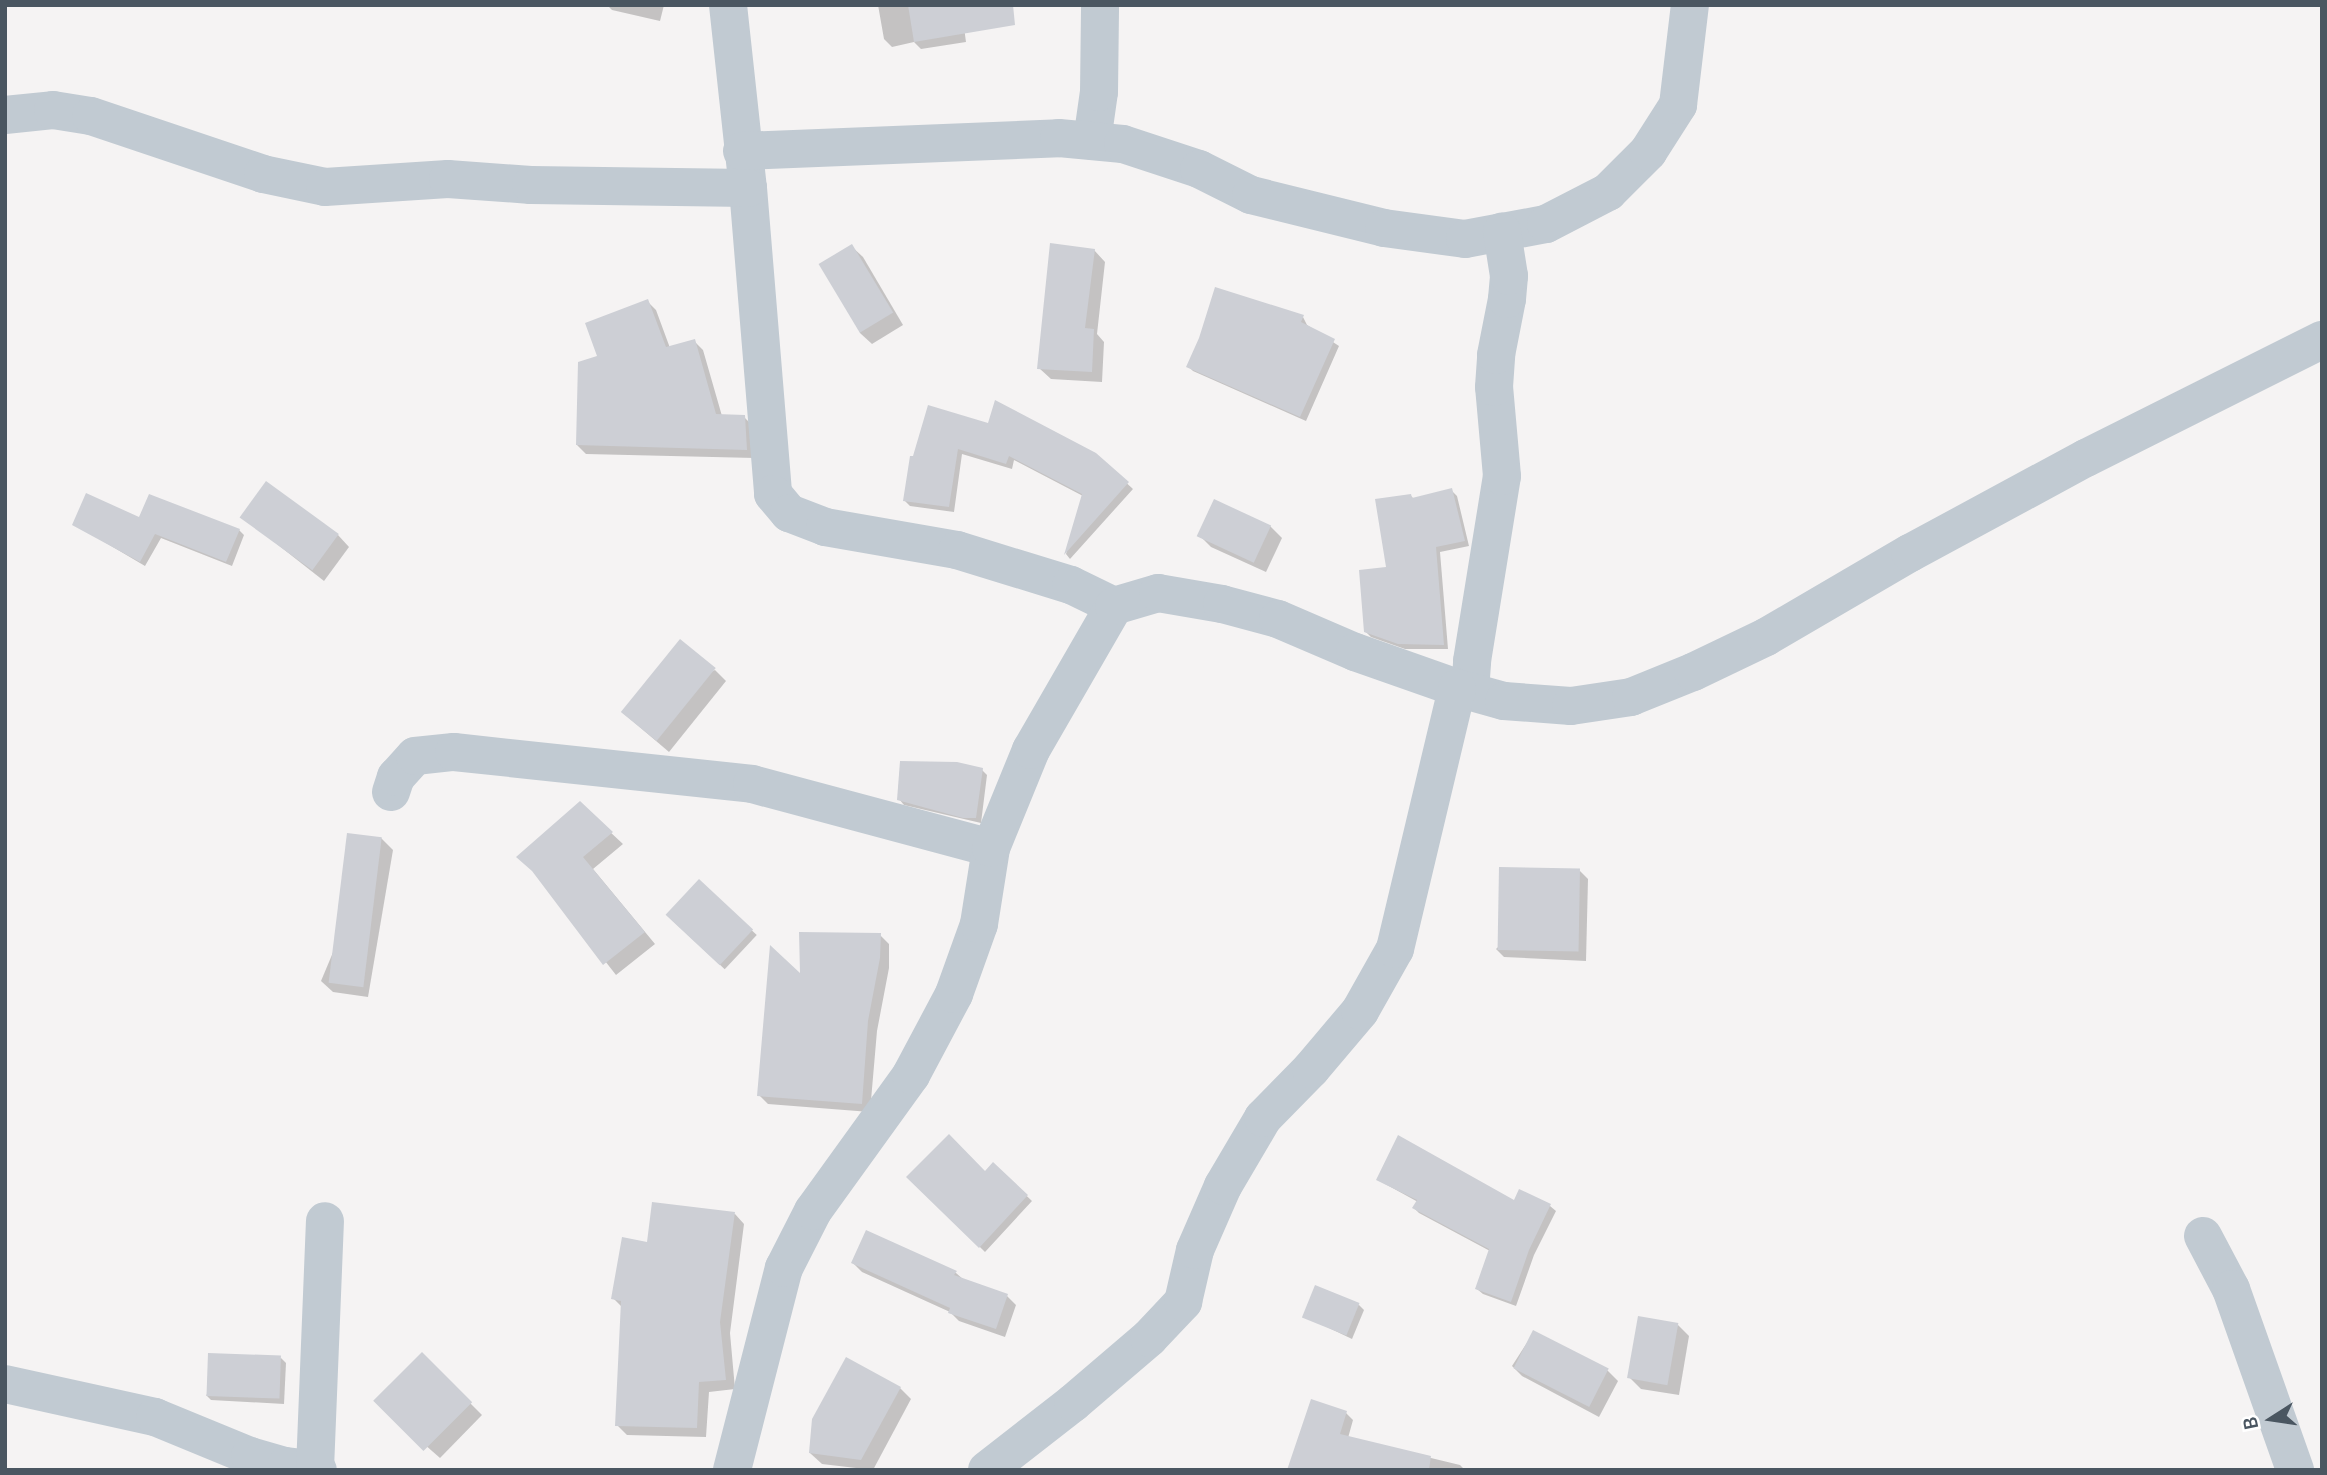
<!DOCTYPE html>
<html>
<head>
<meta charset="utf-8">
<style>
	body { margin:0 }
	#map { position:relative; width:2327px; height:1475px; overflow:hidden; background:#f5f3f3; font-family:Lato,sans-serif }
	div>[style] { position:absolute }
	.shadow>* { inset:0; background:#0003; transform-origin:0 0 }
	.building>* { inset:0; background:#cdcfd5; transform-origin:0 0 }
	.minor>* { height:38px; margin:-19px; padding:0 19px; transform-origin:19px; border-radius:19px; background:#c1cad2 }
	span { translate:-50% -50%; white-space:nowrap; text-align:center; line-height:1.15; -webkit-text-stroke:5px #fff; paint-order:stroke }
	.frame { position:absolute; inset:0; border:7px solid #4a5661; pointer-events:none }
	.north { position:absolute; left:2236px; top:1384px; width:70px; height:70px; -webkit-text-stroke:5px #fff; paint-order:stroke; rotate:258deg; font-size:19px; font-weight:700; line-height:28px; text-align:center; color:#4a5661 }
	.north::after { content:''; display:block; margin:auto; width:24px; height:32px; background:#4a5661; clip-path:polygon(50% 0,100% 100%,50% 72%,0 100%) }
</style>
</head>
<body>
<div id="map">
	<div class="shadow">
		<div style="clip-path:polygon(607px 5px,664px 5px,660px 21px,612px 10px)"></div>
		<div style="clip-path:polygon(878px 5px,961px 5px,966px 42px,921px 49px,914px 42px,892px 47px,884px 39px)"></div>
		<div style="clip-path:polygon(851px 246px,863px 257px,903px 325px,872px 344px,860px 333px)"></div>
		<div style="clip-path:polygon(1094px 250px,1105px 262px,1097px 334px,1104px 342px,1102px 382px,1051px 379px,1039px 368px)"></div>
		<div style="clip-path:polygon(647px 301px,656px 310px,670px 348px,694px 341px,703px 350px,722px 416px,744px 417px,753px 426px,755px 458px,586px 454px,577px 445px,600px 357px)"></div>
		<div style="clip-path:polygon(1303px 317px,1307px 325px,1339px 346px,1306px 421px,1193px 371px,1188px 366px)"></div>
		<div style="clip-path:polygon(929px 407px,1095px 454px,1133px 489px,1070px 559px,1066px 554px,1083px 496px,1014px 460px,1012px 469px,962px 454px,954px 512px,910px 506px,905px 501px)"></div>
		<div style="clip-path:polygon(1451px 490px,1457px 496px,1469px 546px,1440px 552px,1448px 649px,1405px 649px,1371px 637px,1365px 631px,1410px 495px,1414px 499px)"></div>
		<div style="clip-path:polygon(244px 518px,338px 535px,349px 547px,324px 581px)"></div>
		<div style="clip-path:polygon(140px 520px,239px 530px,244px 535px,232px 566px,161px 538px,145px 566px,74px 524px)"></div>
		<div style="clip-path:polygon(1270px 526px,1282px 538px,1266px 572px,1211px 547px,1200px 536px)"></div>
		<div style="clip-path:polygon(715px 670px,726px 681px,669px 752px,622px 712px)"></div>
		<div style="clip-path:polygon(982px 770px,987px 775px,981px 823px,904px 805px,899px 799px)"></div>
		<div style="clip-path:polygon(580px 804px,623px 844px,593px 869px,655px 944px,616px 975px,537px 874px)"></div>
		<div style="clip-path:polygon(381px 838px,393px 850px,368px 997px,333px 992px,321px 981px)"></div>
		<div style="clip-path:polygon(1580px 871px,1588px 879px,1586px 961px,1504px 957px,1496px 949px)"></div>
		<div style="left:699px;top:881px;width:79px;height:47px;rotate:43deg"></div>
		<div style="clip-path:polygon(880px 935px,889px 944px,889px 968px,877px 1031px,870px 1112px,768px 1104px,759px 1095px,802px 977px)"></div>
		<div style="clip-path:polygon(993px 1164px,1032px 1201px,985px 1252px,909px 1177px,985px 1173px)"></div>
		<div style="clip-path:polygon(1378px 1180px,1515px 1202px,1520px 1191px,1550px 1206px,1556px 1211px,1534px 1255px,1516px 1306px,1483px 1294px,1477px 1289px,1490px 1251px,1419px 1213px,1414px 1208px,1418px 1202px)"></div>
		<div style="clip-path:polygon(735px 1214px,744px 1224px,730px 1333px,735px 1389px,709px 1392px,706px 1437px,627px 1435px,617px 1425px,623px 1308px,613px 1298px,649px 1244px)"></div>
		<div style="clip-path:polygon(867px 1232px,956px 1273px,964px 1280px,1007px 1296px,1016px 1305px,1005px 1337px,959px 1321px,950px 1312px,862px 1272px,853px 1263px)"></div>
		<div style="clip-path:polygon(1359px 1305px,1364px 1310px,1352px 1339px,1304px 1316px)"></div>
		<div style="clip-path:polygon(1678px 1325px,1689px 1336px,1679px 1395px,1641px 1389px,1629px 1377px)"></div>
		<div style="clip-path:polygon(1534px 1332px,1608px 1371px,1618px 1381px,1599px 1417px,1522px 1376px,1512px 1366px)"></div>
		<div style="clip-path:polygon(422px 1355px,482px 1415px,440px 1458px,391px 1415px)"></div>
		<div style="clip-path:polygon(281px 1358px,286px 1363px,284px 1404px,211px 1400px,206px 1395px)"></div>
		<div style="clip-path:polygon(900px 1388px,911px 1399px,873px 1470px,822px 1464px,810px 1453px)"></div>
		<div style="clip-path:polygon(1346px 1413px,1353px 1420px,1348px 1438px,1460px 1465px,1465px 1470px,1288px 1470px)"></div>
	</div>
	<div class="building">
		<div style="clip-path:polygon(908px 5px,1013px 5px,1015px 25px,914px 42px)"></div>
		<div style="clip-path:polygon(1050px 243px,1095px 249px,1085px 328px,1094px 329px,1092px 372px,1037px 369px)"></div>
		<div style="left:852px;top:244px;width:80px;height:39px;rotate:59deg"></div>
		<div style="clip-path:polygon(1215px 287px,1304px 315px,1301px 322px,1335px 339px,1300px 417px,1186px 367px,1199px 338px)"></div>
		<div style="clip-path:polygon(648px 299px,666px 347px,695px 339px,716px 414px,745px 415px,747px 450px,576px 445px,578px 362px,597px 356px,585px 323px)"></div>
		<div style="clip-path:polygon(995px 400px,1096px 453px,1129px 482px,1064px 555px,1082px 494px,1009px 456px,1006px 464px,958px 449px,949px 507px,903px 501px,910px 456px,913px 456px,928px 405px,988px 423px)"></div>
		<div style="left:266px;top:481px;width:90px;height:45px;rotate:36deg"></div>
		<div style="clip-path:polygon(1452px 488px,1465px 541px,1436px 547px,1444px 645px,1398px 644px,1364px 632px,1359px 570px,1386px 567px,1375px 499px,1411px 494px,1412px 498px)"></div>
		<div style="clip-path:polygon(86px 493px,139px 517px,149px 494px,240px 529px,226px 562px,155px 534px,140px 562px,72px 525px)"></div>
		<div style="left:1214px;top:499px;width:63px;height:41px;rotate:25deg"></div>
		<div style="left:680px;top:639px;width:46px;height:94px;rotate:39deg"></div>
		<div style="clip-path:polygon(900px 761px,957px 762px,983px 768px,976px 818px,963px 818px,897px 800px)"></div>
		<div style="clip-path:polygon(580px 801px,613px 832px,583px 857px,645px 932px,603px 965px,532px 871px,516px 857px)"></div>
		<div style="left:347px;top:833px;width:35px;height:151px;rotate:7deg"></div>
		<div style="left:1499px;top:867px;width:81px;height:83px;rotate:1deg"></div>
		<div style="left:699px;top:879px;width:74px;height:49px;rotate:43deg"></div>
		<div style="clip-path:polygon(799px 932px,881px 933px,880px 958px,868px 1021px,862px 1104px,757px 1096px,770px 945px,800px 973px)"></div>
		<div style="clip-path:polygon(949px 1134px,985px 1171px,993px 1162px,1028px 1195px,979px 1248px,906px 1177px)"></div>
		<div style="clip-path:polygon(1398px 1135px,1514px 1200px,1519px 1189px,1551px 1204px,1529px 1250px,1511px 1302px,1475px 1289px,1489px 1249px,1412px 1208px,1417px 1200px,1376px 1180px)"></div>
		<div style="clip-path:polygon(652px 1202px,735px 1212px,720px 1322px,726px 1380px,699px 1382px,697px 1428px,615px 1426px,621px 1301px,611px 1299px,622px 1237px,647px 1242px)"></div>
		<div style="clip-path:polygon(866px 1230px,957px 1271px,954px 1275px,1008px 1294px,996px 1329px,948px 1313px,950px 1308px,851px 1263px)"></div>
		<div style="left:1315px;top:1285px;width:48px;height:35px;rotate:22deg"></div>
		<div style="left:1638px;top:1316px;width:41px;height:63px;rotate:10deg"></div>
		<div style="left:1533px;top:1330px;width:85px;height:43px;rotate:27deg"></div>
		<div style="left:422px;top:1352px;width:71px;height:69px;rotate:45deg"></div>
		<div style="left:208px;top:1353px;width:73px;height:43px;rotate:2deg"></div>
		<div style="clip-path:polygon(846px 1357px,901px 1387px,861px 1460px,809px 1453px,812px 1419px)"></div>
		<div style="clip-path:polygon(1311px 1399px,1347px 1411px,1340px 1434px,1431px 1456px,1429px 1470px,1287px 1470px)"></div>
	</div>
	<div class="minor">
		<div style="left:728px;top:5px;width:184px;rotate:83.8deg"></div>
		<div style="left:748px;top:188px;width:307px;rotate:85.3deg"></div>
		<div style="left:773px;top:494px;width:25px;rotate:50deg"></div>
		<div style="left:789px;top:513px;width:39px;rotate:21deg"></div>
		<div style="left:825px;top:527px;width:134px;rotate:9.9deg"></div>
		<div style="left:957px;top:550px;width:119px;rotate:17.1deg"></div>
		<div style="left:1071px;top:585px;width:48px;rotate:26deg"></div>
		<div style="left:5px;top:115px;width:48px;rotate:-5.9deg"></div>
		<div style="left:53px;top:110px;width:38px;rotate:9deg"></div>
		<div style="left:91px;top:116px;width:182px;rotate:18.6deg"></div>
		<div style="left:263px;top:174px;width:63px;rotate:11.8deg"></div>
		<div style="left:325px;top:187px;width:123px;rotate:-3.7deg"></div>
		<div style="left:448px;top:179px;width:83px;rotate:4.1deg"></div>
		<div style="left:531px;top:185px;width:217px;rotate:0.8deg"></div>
		<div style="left:1092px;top:141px;width:49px;rotate:-81.9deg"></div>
		<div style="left:1099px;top:92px;width:87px;rotate:-89.3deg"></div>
		<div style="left:742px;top:151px;width:317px;rotate:-2.3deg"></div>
		<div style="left:1059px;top:138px;width:64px;rotate:5.4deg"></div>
		<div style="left:1123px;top:144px;width:80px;rotate:18.2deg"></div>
		<div style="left:1199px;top:169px;width:58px;rotate:26.6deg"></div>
		<div style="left:1251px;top:195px;width:137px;rotate:13.9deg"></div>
		<div style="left:1384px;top:228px;width:82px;rotate:7.7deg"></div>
		<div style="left:1465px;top:239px;width:82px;rotate:-10.5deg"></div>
		<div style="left:1546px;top:224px;width:70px;rotate:-27.3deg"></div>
		<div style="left:1608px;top:192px;width:57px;rotate:-45deg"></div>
		<div style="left:1648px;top:152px;width:56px;rotate:-57.4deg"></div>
		<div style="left:1678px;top:105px;width:101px;rotate:-83.2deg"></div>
		<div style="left:1470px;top:692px;width:31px;rotate:-86deg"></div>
		<div style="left:1472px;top:661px;width:187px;rotate:-80.8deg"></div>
		<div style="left:1502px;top:476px;width:89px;rotate:-95.1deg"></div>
		<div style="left:1494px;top:387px;width:32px;rotate:-86deg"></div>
		<div style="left:1496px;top:355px;width:57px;rotate:-78.9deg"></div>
		<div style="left:1507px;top:299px;width:23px;rotate:-85deg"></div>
		<div style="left:1509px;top:276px;width:45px;rotate:-99deg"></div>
		<div style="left:391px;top:792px;width:16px;rotate:-72deg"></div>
		<div style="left:396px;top:777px;width:28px;rotate:-48deg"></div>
		<div style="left:415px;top:756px;width:39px;rotate:-6deg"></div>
		<div style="left:454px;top:752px;width:300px;rotate:6.1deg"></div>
		<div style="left:752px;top:784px;width:247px;rotate:15deg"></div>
		<div style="left:2203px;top:1236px;width:60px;rotate:62.2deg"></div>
		<div style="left:2231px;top:1289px;width:192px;rotate:70.5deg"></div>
		<div style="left:5px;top:1384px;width:154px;rotate:12.4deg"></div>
		<div style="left:155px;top:1417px;width:103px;rotate:22.3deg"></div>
		<div style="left:250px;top:1456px;width:37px;rotate:16deg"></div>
		<div style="left:286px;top:1466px;width:32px;rotate:7deg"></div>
		<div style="left:315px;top:1469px;width:248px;rotate:-87.7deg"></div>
		<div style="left:732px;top:1470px;width:209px;rotate:-75.6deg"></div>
		<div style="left:784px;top:1268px;width:64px;rotate:-63deg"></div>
		<div style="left:813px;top:1211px;width:168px;rotate:-54.2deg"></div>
		<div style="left:911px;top:1075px;width:92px;rotate:-62deg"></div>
		<div style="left:954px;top:994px;width:74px;rotate:-70.3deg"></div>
		<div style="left:979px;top:924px;width:77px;rotate:-81deg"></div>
		<div style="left:991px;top:848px;width:106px;rotate:-67.8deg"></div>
		<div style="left:1031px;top:750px;width:166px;rotate:-60deg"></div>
		<div style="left:1114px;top:606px;width:46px;rotate:-16.5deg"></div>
		<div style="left:1158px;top:593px;width:65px;rotate:9.8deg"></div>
		<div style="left:1222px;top:604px;width:58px;rotate:15deg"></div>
		<div style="left:1278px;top:619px;width:84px;rotate:23.2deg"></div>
		<div style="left:1355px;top:652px;width:108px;rotate:19.4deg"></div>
		<div style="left:1457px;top:688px;width:49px;rotate:15.5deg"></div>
		<div style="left:1504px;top:701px;width:67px;rotate:4.3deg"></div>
		<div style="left:1571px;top:706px;width:61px;rotate:-8.5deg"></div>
		<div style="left:1631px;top:697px;width:67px;rotate:-22deg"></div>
		<div style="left:1693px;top:672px;width:81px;rotate:-25.6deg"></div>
		<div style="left:1766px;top:637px;width:167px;rotate:-30.3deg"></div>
		<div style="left:1910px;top:553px;width:200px;rotate:-28.4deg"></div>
		<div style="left:2086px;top:458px;width:264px;rotate:-26.6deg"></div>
		<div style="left:987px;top:1470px;width:109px;rotate:-37.9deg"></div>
		<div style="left:1073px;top:1403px;width:100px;rotate:-40.5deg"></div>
		<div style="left:1149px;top:1338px;width:50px;rotate:-46.6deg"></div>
		<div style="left:1183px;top:1302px;width:53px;rotate:-77deg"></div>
		<div style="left:1195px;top:1250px;width:70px;rotate:-66.4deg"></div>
		<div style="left:1223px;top:1186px;width:79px;rotate:-59.5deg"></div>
		<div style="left:1263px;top:1118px;width:69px;rotate:-45.6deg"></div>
		<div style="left:1311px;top:1069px;width:76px;rotate:-49.8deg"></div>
		<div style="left:1360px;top:1011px;width:71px;rotate:-60.6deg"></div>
		<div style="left:1395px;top:949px;width:268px;rotate:-76.6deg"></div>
	</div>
	<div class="frame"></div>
	<div class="north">B</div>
</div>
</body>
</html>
